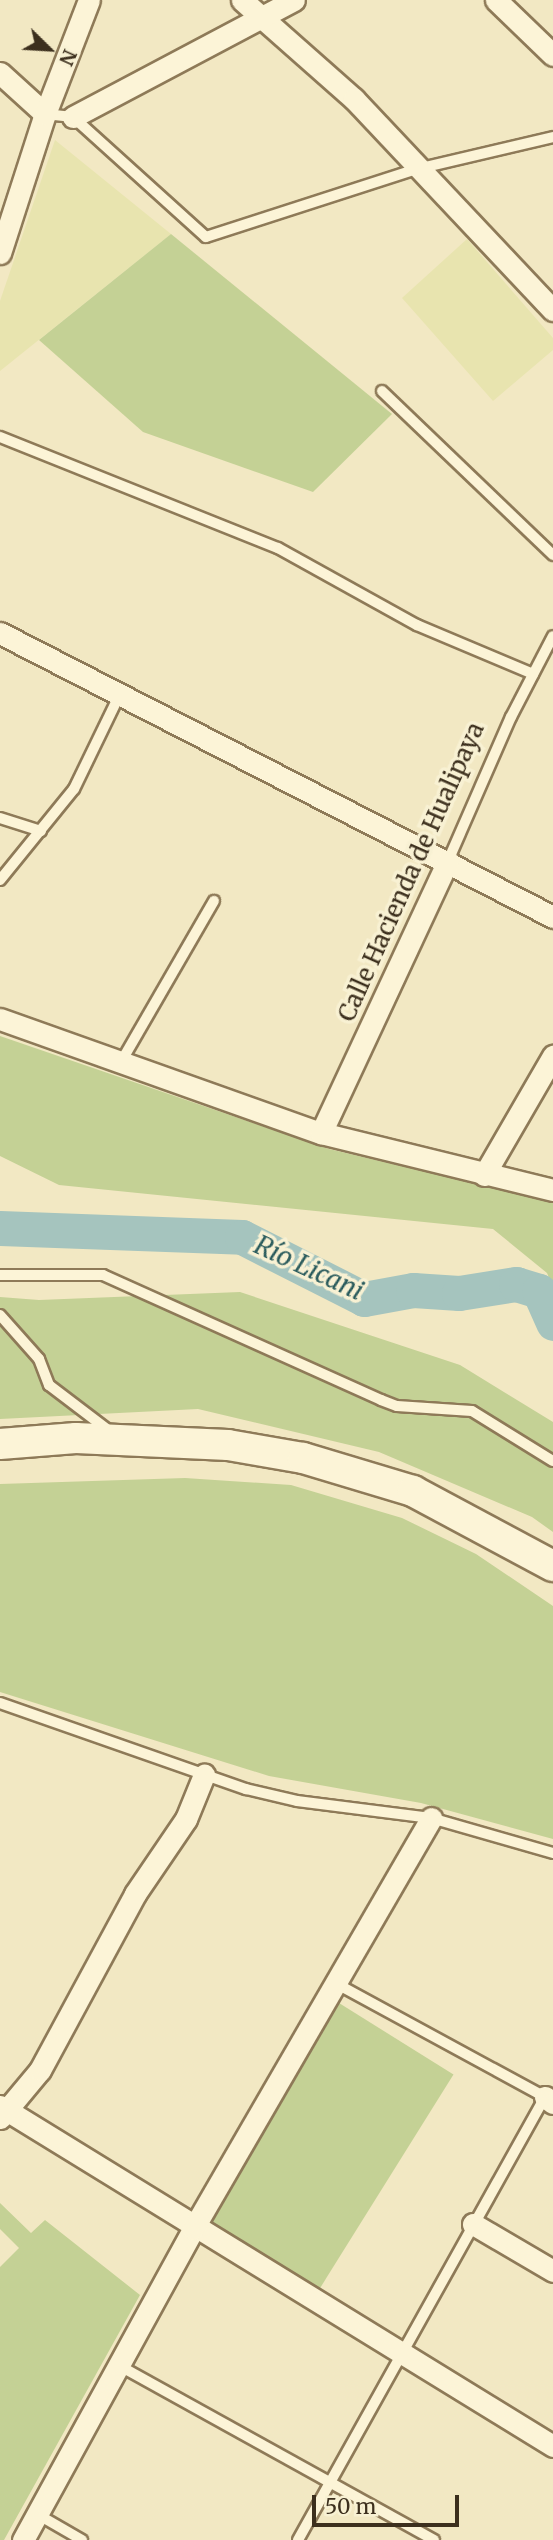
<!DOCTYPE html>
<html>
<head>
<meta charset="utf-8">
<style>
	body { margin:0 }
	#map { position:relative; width:553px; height:2540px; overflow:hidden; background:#f2e8c3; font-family:Merriweather,serif }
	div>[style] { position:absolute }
	.farmland>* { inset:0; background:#e8e4af }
	.green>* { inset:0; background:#c4d195; transform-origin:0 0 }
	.river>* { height:35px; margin:-17.5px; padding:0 17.5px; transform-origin:17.5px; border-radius:17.5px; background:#a5c4be }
	.roads { filter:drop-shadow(2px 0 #8e7a58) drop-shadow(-2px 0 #8e7a58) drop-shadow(0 2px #8e7a58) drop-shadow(0 -2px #8e7a58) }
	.service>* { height:10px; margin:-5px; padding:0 5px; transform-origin:5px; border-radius:5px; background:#fcf4d7 }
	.minor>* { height:21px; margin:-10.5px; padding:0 10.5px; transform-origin:10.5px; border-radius:10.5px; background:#fcf4d7 }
	.secondary>* { height:30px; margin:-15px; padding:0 15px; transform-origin:15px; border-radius:15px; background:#fcf4d7 }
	span { translate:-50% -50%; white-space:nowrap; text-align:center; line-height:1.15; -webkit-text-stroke:7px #f8f1d3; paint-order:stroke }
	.street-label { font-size:24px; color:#3c2f1d }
	.water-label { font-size:26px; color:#2b5c5d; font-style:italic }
	.north { position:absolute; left:14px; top:14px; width:70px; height:70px; -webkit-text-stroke:5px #f8f1d3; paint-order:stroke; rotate:114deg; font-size:19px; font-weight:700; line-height:28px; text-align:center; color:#3c2f1d }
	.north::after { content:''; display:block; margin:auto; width:24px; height:32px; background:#3c2f1d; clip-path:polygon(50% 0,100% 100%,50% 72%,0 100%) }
	.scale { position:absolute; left:312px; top:2495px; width:147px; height:32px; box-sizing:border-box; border:4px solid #3c2f1d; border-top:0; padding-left:9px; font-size:21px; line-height:24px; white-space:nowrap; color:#3c2f1d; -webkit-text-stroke:5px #f8f1d3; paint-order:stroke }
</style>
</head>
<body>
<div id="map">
	<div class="farmland">
		<div style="clip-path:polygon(55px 140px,171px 234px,0 371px,0 301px)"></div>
		<div style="clip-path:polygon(467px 239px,553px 338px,553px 350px,493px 401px,402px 298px)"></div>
	</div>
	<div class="green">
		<div style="clip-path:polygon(171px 234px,392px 414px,313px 492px,143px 432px,39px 340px)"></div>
		<div style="clip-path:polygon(0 1036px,329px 1149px,553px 1202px,553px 1287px,547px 1273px,493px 1229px,59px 1185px,0 1156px)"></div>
		<div style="clip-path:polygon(240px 1292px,460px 1365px,553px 1422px,553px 1532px,532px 1517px,379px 1452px,198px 1409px,0 1419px,0 1297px,39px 1300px)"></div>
		<div style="clip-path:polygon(185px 1478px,291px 1485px,402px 1518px,476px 1554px,553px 1606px,553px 1839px,421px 1803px,269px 1776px,0 1692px,0 1484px)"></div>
		<div style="left:339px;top:2003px;width:135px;height:254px;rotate:32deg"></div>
		<div style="clip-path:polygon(0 2203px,31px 2233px,45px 2220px,140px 2295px,4px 2540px,0 2540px,0 2267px,19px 2248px,0 2229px)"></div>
	</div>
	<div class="river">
		<div style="left:0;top:1228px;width:242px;rotate:2.1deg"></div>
		<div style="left:242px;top:1237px;width:137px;rotate:26.9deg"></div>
		<div style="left:364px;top:1299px;width:50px;rotate:-10.4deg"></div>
		<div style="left:413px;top:1290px;width:46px;rotate:3.7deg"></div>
		<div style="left:459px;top:1293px;width:58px;rotate:-9deg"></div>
		<div style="left:516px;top:1284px;width:24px;rotate:17deg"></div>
		<div style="left:539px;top:1291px;width:35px;rotate:66deg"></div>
	</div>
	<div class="roads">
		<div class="service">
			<div style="left:45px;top:114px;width:28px;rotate:6deg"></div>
			<div style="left:73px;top:117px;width:179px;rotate:42.1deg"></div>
			<div style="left:206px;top:237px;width:222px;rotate:-17.9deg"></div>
			<div style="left:417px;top:169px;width:140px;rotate:-13.2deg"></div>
			<div style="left:382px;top:391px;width:237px;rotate:43.8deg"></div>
			<div style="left:0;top:437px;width:299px;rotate:21.8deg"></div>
			<div style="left:278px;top:548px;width:159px;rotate:29deg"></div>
			<div style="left:417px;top:625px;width:126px;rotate:22.9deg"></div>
			<div style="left:0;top:818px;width:43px;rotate:17.6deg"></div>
			<div style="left:448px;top:861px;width:157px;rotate:-66.4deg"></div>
			<div style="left:511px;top:717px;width:91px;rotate:-62.6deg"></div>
			<div style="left:0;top:880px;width:117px;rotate:-50.9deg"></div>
			<div style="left:74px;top:789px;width:106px;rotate:-64.2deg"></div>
			<div style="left:121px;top:1062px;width:186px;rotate:-60deg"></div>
			<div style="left:0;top:1275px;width:103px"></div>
			<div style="left:103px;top:1275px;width:305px;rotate:24.2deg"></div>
			<div style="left:381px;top:1400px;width:17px;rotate:21deg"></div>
			<div style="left:397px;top:1406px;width:75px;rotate:3.8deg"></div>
			<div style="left:472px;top:1411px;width:95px;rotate:31.7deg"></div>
			<div style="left:0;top:1315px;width:59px;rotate:48.4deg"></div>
			<div style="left:39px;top:1359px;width:28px;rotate:69deg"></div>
			<div style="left:49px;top:1385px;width:78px;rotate:37.2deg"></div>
			<div style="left:0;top:1703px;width:261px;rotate:19.3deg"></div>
			<div style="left:246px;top:1789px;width:52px;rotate:13.2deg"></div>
			<div style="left:297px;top:1801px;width:135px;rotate:7.2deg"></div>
			<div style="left:431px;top:1818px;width:127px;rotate:16deg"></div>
			<div style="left:120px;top:2366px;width:359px;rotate:29deg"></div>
			<div style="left:37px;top:2514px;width:52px;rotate:30deg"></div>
			<div style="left:298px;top:2540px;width:507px;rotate:-60.86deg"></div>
			<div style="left:545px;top:2097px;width:239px;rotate:-151.5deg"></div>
		</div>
		<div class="minor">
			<div style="left:242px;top:0;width:149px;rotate:41.5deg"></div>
			<div style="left:354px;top:99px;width:290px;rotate:46.7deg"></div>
			<div style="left:496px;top:0;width:79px;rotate:44deg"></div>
			<div style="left:0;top:73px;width:61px;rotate:42.3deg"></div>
			<div style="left:73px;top:117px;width:250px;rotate:-27.9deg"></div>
			<div style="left:0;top:253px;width:146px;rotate:-72.1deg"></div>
			<div style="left:45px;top:114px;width:122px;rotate:-68.9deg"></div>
			<div style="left:0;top:633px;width:622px;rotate:27.18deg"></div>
			<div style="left:0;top:1019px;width:341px;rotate:19.6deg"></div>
			<div style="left:321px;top:1133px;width:239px;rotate:13.8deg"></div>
			<div style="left:321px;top:1133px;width:300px;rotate:-65deg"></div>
			<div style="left:484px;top:1175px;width:138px;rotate:-59.9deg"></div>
			<div style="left:545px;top:2097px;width:10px;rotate:37deg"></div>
			<div style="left:0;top:2106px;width:649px;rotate:31.58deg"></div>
			<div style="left:0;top:2118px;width:62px;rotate:-50.2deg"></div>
			<div style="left:40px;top:2070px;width:200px;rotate:-61.6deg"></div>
			<div style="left:135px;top:1894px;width:91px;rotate:-55.8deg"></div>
			<div style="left:186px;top:1819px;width:48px;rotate:-67.8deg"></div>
			<div style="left:473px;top:2224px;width:93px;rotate:30.4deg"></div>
			<div style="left:23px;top:2540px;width:354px;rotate:-61.3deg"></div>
			<div style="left:193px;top:2229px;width:475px;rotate:-59.9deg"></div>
		</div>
		<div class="secondary">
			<div style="left:0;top:1444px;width:76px;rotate:-4.5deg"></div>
			<div style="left:76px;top:1438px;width:152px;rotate:2.6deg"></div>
			<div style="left:228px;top:1445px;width:76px;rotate:9.8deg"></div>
			<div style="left:303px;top:1458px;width:115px;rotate:16.7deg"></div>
			<div style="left:413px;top:1491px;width:159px;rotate:28.2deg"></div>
		</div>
	</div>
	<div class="street-label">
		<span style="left:411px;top:872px;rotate:-66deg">Calle Hacienda de Hualipaya</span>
	</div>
	<div class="water-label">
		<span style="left:309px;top:1268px;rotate:25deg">Río Licani</span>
	</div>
	<div class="north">N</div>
	<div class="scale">50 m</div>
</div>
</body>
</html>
